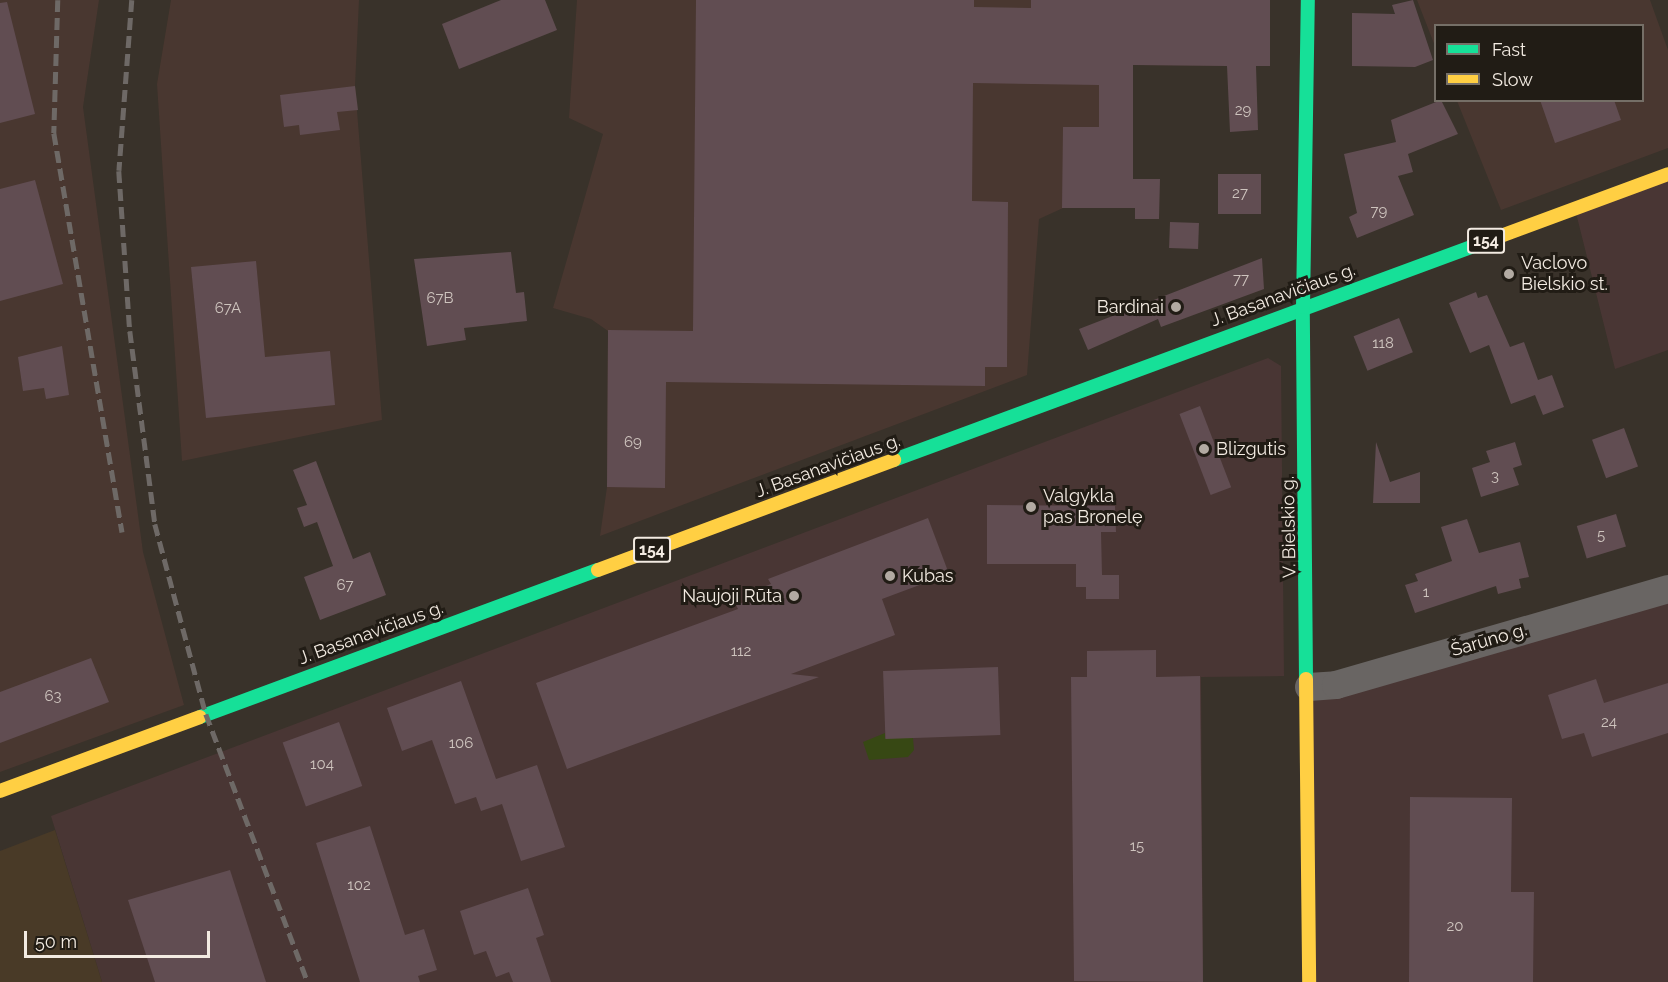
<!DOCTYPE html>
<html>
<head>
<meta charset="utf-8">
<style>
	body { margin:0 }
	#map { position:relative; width:1668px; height:982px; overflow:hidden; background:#39322a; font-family:Raleway,sans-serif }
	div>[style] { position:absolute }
	.commercial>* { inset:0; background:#493634 }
	.industrial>* { inset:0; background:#493730 }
	.built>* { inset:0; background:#493a27 }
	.green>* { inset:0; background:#374814 }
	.building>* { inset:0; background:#614d52; transform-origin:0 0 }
	.street>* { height:28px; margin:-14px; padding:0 14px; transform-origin:14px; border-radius:14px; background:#696563 }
	.fast>* { height:14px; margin:-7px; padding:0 7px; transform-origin:7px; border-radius:7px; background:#16e098 }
	.slow>* { height:14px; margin:-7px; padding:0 7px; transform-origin:7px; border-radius:7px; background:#ffcf43 }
	.rail>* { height:4.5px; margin-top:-2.25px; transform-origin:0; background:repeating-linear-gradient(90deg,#6e6966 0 12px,transparent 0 18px) }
	.dots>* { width:16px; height:16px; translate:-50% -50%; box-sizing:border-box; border:3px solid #211c15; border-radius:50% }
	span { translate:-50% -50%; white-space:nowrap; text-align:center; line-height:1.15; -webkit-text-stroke:6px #211c15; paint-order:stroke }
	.number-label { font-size:15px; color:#cec4be }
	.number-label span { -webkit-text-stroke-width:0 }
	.shield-label span { padding:2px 4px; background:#211c15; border:2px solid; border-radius:4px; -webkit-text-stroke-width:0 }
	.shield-label { font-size:16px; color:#f3ebe2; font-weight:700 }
	.poi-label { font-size:18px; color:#f3ebe2 }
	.left { translate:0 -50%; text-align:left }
	.right { translate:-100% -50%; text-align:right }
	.street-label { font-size:18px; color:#f3ebe2 }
	.legend { position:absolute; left:1434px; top:24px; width:210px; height:78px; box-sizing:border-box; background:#211c15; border:2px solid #756f67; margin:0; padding:8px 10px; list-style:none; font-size:18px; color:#f3ebe2 }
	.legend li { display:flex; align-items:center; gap:12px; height:30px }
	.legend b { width:30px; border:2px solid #756f67 }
	.scale { position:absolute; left:24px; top:931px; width:186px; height:27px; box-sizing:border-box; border:3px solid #f3ebe2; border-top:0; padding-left:8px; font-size:18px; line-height:21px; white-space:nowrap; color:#f3ebe2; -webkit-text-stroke:4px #211c15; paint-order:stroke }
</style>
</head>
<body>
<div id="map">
	<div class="commercial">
		<div style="clip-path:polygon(1668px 174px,1668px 350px,1615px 369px,1575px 209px)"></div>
		<div style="clip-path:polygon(1268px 358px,1281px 366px,1284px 676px,1201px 677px,1203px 982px,102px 982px,51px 816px)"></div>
		<div style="clip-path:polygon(1668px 589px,1668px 982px,1309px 982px,1309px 687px)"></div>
	</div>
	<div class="industrial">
		<div style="clip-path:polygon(0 0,99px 0,83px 107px,143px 552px,184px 705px,0 772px)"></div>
		<div style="clip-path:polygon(171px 0,359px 0,355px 86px,382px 420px,182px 461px,157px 84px)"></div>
		<div style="clip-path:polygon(577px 0,1270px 0,1270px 66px,1133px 65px,1132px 208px,1063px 208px,1039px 219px,1027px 375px,600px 536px,607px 487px,608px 331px,591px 319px,553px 308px,603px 134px,569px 118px)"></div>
		<div style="clip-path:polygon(1417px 0,1650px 0,1668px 50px,1668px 148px,1501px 210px,1457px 101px,1642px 100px,1642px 26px,1436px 26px,1435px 46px)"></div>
	</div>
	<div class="built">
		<div style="clip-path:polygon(55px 830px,102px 982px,0 982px,0 851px)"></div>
	</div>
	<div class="green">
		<div style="clip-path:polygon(885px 733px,885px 738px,913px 738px,914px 750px,908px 757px,869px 760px,863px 742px)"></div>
	</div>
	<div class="building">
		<div style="clip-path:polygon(501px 0,545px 0,557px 30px,459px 69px,442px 24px)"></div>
		<div style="clip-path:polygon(696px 0,974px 0,974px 7px,1031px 8px,1031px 0,1270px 0,1270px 66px,1256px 66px,1258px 130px,1230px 132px,1227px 66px,1133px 65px,1133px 179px,1160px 179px,1159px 219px,1135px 219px,1135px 208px,1062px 208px,1063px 127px,1099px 127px,1099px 85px,973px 83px,972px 201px,1008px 202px,1007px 367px,985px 367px,985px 386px,666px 382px,665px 488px,607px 487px,608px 330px,693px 331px)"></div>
		<div style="clip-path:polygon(1413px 0,1433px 60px,1415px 67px,1352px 66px,1352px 13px,1395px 14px,1392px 5px)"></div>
		<div style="clip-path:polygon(7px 2px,35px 114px,0 123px,0 3px)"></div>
		<div style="clip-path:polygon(355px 86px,358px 110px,337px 112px,340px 130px,300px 135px,299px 125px,284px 127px,280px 95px)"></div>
		<div style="clip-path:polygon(1441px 100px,1458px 134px,1408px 154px,1413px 172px,1398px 176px,1414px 215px,1357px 238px,1349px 217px,1357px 213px,1344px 154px,1396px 142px,1391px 120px)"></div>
		<div style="clip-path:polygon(1540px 100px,1614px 100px,1621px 120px,1555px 143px)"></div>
		<div style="left:1218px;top:174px;width:43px;height:40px"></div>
		<div style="clip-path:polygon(35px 180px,63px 284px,0 301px,0 189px)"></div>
		<div style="left:1170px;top:222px;width:29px;height:26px;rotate:2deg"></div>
		<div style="clip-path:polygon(511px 252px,516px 293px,524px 292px,527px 321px,464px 328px,466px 340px,427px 346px,414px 259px)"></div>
		<div style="clip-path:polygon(1262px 258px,1264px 289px,1161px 327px,1158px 319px,1088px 350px,1079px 329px)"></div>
		<div style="clip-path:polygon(256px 261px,265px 357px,330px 351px,335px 405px,206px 418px,191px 267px)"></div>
		<div style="clip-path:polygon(1476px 292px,1478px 298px,1487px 295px,1510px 347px,1524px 342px,1538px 380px,1552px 375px,1564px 407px,1543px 415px,1535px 395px,1511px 404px,1489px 345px,1470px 353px,1449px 303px)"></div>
		<div style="left:1399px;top:318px;width:37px;height:49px;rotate:68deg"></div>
		<div style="clip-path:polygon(62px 346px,69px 395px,46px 399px,44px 388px,23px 391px,18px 357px)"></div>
		<div style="left:1200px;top:406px;width:87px;height:22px;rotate:69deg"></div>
		<div style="left:1624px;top:428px;width:41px;height:34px;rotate:70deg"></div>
		<div style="clip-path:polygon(1376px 442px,1390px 482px,1420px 472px,1420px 503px,1373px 503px)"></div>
		<div style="clip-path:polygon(1515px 442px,1522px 465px,1513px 468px,1519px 485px,1481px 497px,1472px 468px,1490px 462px,1486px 451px)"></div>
		<div style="clip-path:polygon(316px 461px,353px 559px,370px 552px,386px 595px,320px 620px,304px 577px,333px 566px,317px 522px,304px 527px,297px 508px,307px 505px,293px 470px)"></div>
		<div style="clip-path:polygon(987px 505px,1115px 506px,1116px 532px,1101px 532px,1102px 575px,1119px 575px,1119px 599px,1086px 599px,1086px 587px,1076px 587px,1076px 564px,987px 564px)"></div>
		<div style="left:1616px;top:514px;width:34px;height:41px;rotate:73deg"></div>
		<div style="clip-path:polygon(928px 518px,949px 574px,882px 599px,895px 635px,791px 674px,819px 677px,567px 769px,536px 683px,738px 609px,736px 605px,756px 598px,753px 591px,771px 584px,768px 579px)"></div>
		<div style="clip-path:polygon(1467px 519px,1479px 553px,1520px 542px,1529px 577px,1519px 579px,1521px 588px,1498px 594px,1496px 586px,1415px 613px,1405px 585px,1418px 581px,1415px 574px,1452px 561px,1441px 527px)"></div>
		<div style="clip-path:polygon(1156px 650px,1156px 677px,1200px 676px,1203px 982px,1074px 981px,1071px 677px,1087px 677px,1087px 651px)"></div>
		<div style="clip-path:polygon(91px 658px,109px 702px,0 743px,0 692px)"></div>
		<div style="left:998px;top:667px;width:68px;height:115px;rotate:88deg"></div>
		<div style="clip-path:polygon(1596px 679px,1604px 703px,1668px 683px,1668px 733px,1592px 757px,1584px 733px,1562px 739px,1548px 695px)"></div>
		<div style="clip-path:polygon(461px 681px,496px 779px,537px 765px,565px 847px,521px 861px,502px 804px,481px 811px,476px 797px,455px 804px,432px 740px,402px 751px,387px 708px)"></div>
		<div style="left:339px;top:722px;width:68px;height:60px;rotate:70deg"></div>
		<div style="clip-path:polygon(1410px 797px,1512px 798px,1511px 892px,1534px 892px,1533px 982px,1409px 982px)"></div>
		<div style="clip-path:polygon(370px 826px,405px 935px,424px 929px,437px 970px,418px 976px,420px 982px,360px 982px,316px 843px)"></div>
		<div style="clip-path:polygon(230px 870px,266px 982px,155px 982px,128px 900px)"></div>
		<div style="clip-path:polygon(528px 888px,544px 935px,536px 938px,551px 982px,513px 982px,509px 972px,496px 977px,486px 951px,474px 955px,460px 911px)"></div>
	</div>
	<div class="street">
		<div style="left:1309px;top:687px;width:27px;rotate:-4deg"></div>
		<div style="left:1336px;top:685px;width:346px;rotate:-16.1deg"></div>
	</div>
	<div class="fast">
		<div style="left:894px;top:460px;width:644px;rotate:-20.26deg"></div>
		<div style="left:1306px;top:679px;width:372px;rotate:-90.5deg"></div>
		<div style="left:1303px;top:307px;width:307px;rotate:-89.1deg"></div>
		<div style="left:200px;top:717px;width:424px;rotate:-20.3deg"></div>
	</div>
	<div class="slow">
		<div style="left:1498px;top:237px;width:181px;rotate:-20.3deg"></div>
		<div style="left:598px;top:570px;width:316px;rotate:-20.4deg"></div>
		<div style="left:1306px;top:679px;width:303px;rotate:89.4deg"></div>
		<div style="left:0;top:791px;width:213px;rotate:-20.3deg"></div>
	</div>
	<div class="rail">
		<div style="left:58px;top:0;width:133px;rotate:91.7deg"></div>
		<div style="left:54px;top:133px;width:405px;rotate:80.3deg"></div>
		<div style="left:132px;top:0;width:171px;rotate:94.3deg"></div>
		<div style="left:119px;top:171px;width:160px;rotate:86.1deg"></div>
		<div style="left:130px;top:331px;width:195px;rotate:82.6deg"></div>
		<div style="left:155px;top:524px;width:197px;rotate:75deg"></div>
		<div style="left:206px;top:714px;width:287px;rotate:69.2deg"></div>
	</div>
	<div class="dots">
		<div style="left:1509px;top:274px;background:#b2aaa2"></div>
		<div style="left:1176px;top:307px;background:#b2aaa2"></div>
		<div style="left:1204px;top:449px;background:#b2aaa2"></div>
		<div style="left:1031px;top:507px;background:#b2aaa2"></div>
		<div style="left:890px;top:576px;background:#b2aaa2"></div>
		<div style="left:794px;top:596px;background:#b2aaa2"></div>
	</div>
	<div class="number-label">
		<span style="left:1243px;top:111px">29</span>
		<span style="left:1240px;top:194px">27</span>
		<span style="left:1379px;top:212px">79</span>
		<span style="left:1241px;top:280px">77</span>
		<span style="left:440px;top:299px">67B</span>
		<span style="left:228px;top:309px">67A</span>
		<span style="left:1383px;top:344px">118</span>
		<span style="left:633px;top:443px">69</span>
		<span style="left:1495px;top:477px">3</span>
		<span style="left:1601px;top:536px">5</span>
		<span style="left:345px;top:586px">67</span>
		<span style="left:1426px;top:593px">1</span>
		<span style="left:741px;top:652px">112</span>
		<span style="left:53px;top:697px">63</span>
		<span style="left:1609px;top:723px">24</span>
		<span style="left:461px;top:744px">106</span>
		<span style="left:322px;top:765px">104</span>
		<span style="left:1137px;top:847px">15</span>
		<span style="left:359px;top:886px">102</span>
		<span style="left:1455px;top:927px">20</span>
	</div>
	<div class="shield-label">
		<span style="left:1486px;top:241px">154</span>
		<span style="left:652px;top:550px">154</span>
	</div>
	<div class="poi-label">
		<span class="left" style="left:1521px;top:274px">Vaclovo<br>Bielskio st.</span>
		<span class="right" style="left:1164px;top:307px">Bardinai</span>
		<span class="left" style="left:1216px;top:449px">Blizgutis</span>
		<span class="left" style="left:1043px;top:507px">Valgykla<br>pas Bronelę</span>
		<span class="left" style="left:902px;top:576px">Kubas</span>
		<span class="right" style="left:782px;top:596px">Naujoji Rūta</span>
	</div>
	<div class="street-label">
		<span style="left:1283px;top:295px;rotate:-20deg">J. Basanavičiaus g.</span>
		<span style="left:828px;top:466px;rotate:-20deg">J. Basanavičiaus g.</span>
		<span style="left:1289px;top:527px;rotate:-91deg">V. Bielskio g.</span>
		<span style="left:371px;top:633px;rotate:-20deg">J. Basanavičiaus g.</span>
		<span style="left:1489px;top:640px;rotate:-16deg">Šarūno g.</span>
	</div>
	<ul class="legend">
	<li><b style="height:8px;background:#16e098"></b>Fast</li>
	<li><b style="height:8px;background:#ffcf43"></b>Slow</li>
	</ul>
	<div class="scale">50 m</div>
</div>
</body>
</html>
